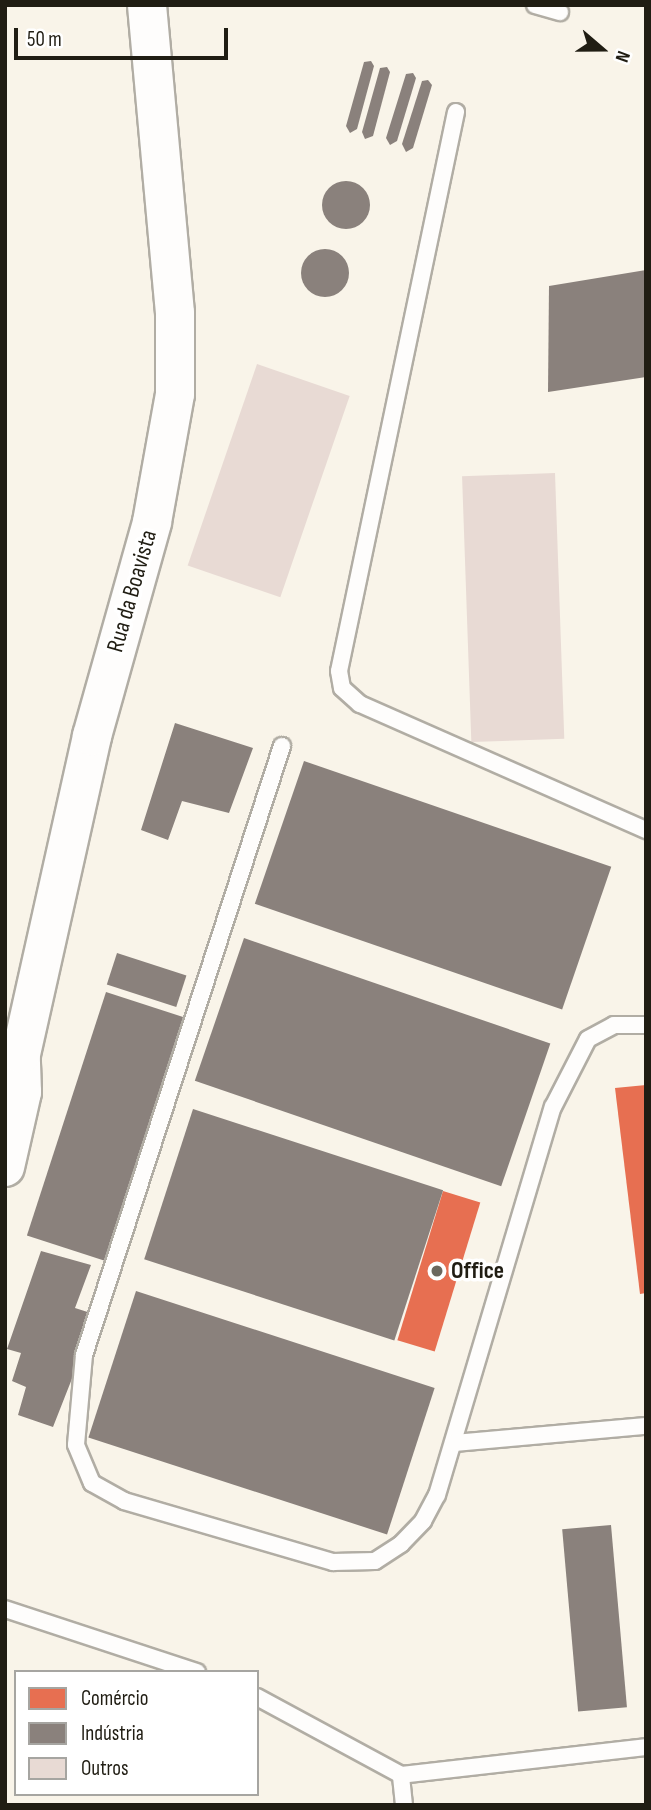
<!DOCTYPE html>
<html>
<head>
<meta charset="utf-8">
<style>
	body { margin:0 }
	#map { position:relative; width:651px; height:1810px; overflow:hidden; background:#f9f4e9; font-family:"Sofia Sans Condensed",sans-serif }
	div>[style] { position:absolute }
	.shops>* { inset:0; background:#e76f51; transform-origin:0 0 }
	.industry>* { inset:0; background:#8a817c; transform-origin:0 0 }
	.round { border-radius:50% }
	.building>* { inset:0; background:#e8dad4; transform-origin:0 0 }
	.roads { filter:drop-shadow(2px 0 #b1ada4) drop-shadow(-2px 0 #b1ada4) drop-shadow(0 2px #b1ada4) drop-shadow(0 -2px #b1ada4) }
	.service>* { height:16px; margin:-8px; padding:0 8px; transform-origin:8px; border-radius:8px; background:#fefdfc }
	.primary>* { height:38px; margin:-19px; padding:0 19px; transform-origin:19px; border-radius:19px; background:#fefdfc }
	.dots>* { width:19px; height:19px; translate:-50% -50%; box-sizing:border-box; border:4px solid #fff; border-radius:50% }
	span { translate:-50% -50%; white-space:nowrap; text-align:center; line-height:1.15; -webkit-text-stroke:7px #fff; paint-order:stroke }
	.street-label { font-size:24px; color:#201d13 }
	.poi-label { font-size:24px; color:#201d13; font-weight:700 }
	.left { translate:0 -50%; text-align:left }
	.frame { position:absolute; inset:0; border:7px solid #201d13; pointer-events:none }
	.legend { position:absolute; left:14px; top:1670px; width:245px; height:126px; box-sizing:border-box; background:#fff; border:2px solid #a6a5a1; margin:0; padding:9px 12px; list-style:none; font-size:21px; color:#201d13 }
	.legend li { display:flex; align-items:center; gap:14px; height:35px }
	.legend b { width:35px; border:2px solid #a6a5a1 }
	.north { position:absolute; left:567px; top:14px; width:70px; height:70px; -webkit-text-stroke:5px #fff; paint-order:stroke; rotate:110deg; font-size:19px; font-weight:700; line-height:28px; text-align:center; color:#201d13 }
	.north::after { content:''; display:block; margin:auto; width:24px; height:32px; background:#201d13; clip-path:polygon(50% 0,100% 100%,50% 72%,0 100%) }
	.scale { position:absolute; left:14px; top:28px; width:214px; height:32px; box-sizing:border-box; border:4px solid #201d13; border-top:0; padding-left:9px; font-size:21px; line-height:24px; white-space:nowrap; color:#201d13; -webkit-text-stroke:5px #fff; paint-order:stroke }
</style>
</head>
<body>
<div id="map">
	<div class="shops">
		<div style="clip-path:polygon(646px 1085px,646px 1293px,640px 1294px,615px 1088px)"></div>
		<div style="left:443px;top:1191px;width:39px;height:156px;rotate:17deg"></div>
	</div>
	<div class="industry">
		<div style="clip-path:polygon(371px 61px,374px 66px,357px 129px,350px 133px,346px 126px,364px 62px)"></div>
		<div style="clip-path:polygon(387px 67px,390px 72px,373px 136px,365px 139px,362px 132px,380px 68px)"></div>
		<div style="clip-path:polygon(413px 73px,416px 78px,397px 141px,390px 145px,386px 138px,406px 74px)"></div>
		<div style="clip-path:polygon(428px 80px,432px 85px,413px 148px,406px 152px,402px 144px,422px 81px)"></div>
		<div class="round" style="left:322px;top:181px;width:48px;height:48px"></div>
		<div class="round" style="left:301px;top:249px;width:48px;height:48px"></div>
		<div style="clip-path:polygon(646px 270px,646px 377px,548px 392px,549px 286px)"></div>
		<div style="clip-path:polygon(175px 723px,253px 748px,229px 813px,182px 801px,168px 840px,141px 830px)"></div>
		<div style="left:304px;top:761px;width:325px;height:151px;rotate:19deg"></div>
		<div style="left:244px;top:938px;width:324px;height:151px;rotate:19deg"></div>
		<div style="left:117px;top:953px;width:73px;height:33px;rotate:18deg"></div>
		<div style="left:106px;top:992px;width:81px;height:256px;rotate:18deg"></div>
		<div style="left:193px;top:1109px;width:263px;height:158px;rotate:18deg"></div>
		<div style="clip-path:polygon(41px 1251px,91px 1265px,75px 1308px,97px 1315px,53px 1427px,18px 1415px,26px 1387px,12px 1381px,21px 1353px,7px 1349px)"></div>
		<div style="left:136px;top:1291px;width:314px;height:154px;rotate:18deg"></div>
		<div style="left:611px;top:1525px;width:183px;height:49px;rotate:85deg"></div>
	</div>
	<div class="building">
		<div style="left:257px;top:364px;width:98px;height:213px;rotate:19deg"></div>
		<div style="left:555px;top:473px;width:266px;height:93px;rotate:88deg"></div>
	</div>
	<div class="roads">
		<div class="service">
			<div style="left:535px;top:5px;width:26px;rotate:16deg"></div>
			<div style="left:456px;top:112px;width:571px;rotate:101.82deg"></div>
			<div style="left:339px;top:671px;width:17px;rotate:80deg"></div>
			<div style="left:342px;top:688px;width:24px;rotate:42deg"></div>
			<div style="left:360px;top:704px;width:313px;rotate:23.8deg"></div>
			<div style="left:282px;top:746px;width:640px;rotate:108.01deg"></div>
			<div style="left:84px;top:1355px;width:90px;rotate:95.1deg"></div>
			<div style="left:76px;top:1445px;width:41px;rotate:67.2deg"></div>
			<div style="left:92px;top:1483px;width:37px;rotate:29deg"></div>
			<div style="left:124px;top:1501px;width:218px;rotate:16.3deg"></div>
			<div style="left:333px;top:1562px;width:42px;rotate:-1.4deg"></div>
			<div style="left:375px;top:1561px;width:31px;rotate:-33deg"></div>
			<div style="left:401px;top:1544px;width:32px;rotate:-46deg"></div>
			<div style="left:423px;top:1521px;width:30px;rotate:-62deg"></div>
			<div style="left:437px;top:1495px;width:405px;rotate:-73.4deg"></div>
			<div style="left:553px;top:1107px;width:76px;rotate:-62.8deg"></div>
			<div style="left:588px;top:1039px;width:30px;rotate:-28deg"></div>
			<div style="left:614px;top:1025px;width:32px"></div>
			<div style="left:454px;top:1443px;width:193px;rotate:-5.1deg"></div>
			<div style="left:5px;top:1609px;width:202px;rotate:18.2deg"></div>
			<div style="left:257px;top:1697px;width:164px;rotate:28.4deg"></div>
			<div style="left:404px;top:1805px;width:30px;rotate:-96deg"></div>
			<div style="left:401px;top:1775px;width:247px;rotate:-6.5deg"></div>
		</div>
		<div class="primary">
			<div style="left:5px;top:1167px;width:77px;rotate:-77.2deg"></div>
			<div style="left:22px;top:1092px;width:38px;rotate:-92deg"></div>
			<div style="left:21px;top:1054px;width:326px;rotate:-77.4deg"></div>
			<div style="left:92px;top:736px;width:222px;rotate:-74.3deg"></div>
			<div style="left:152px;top:522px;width:130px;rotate:-79.8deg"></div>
			<div style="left:175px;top:394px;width:81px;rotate:-90deg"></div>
			<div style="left:175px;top:313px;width:309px;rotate:-95.2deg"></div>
		</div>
	</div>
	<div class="dots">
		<div style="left:437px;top:1271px;background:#6c685e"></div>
	</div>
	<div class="street-label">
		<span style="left:132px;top:591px;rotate:-74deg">Rua da Boavista</span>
	</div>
	<div class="poi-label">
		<span class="left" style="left:451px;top:1271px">Office</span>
	</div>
	<div class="frame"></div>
	<ul class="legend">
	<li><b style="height:19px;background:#e76f51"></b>Comércio</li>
	<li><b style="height:19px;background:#8a817c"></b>Indústria</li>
	<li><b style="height:19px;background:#e8dad4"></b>Outros</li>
	</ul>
	<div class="north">N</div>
	<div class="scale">50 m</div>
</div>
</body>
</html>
